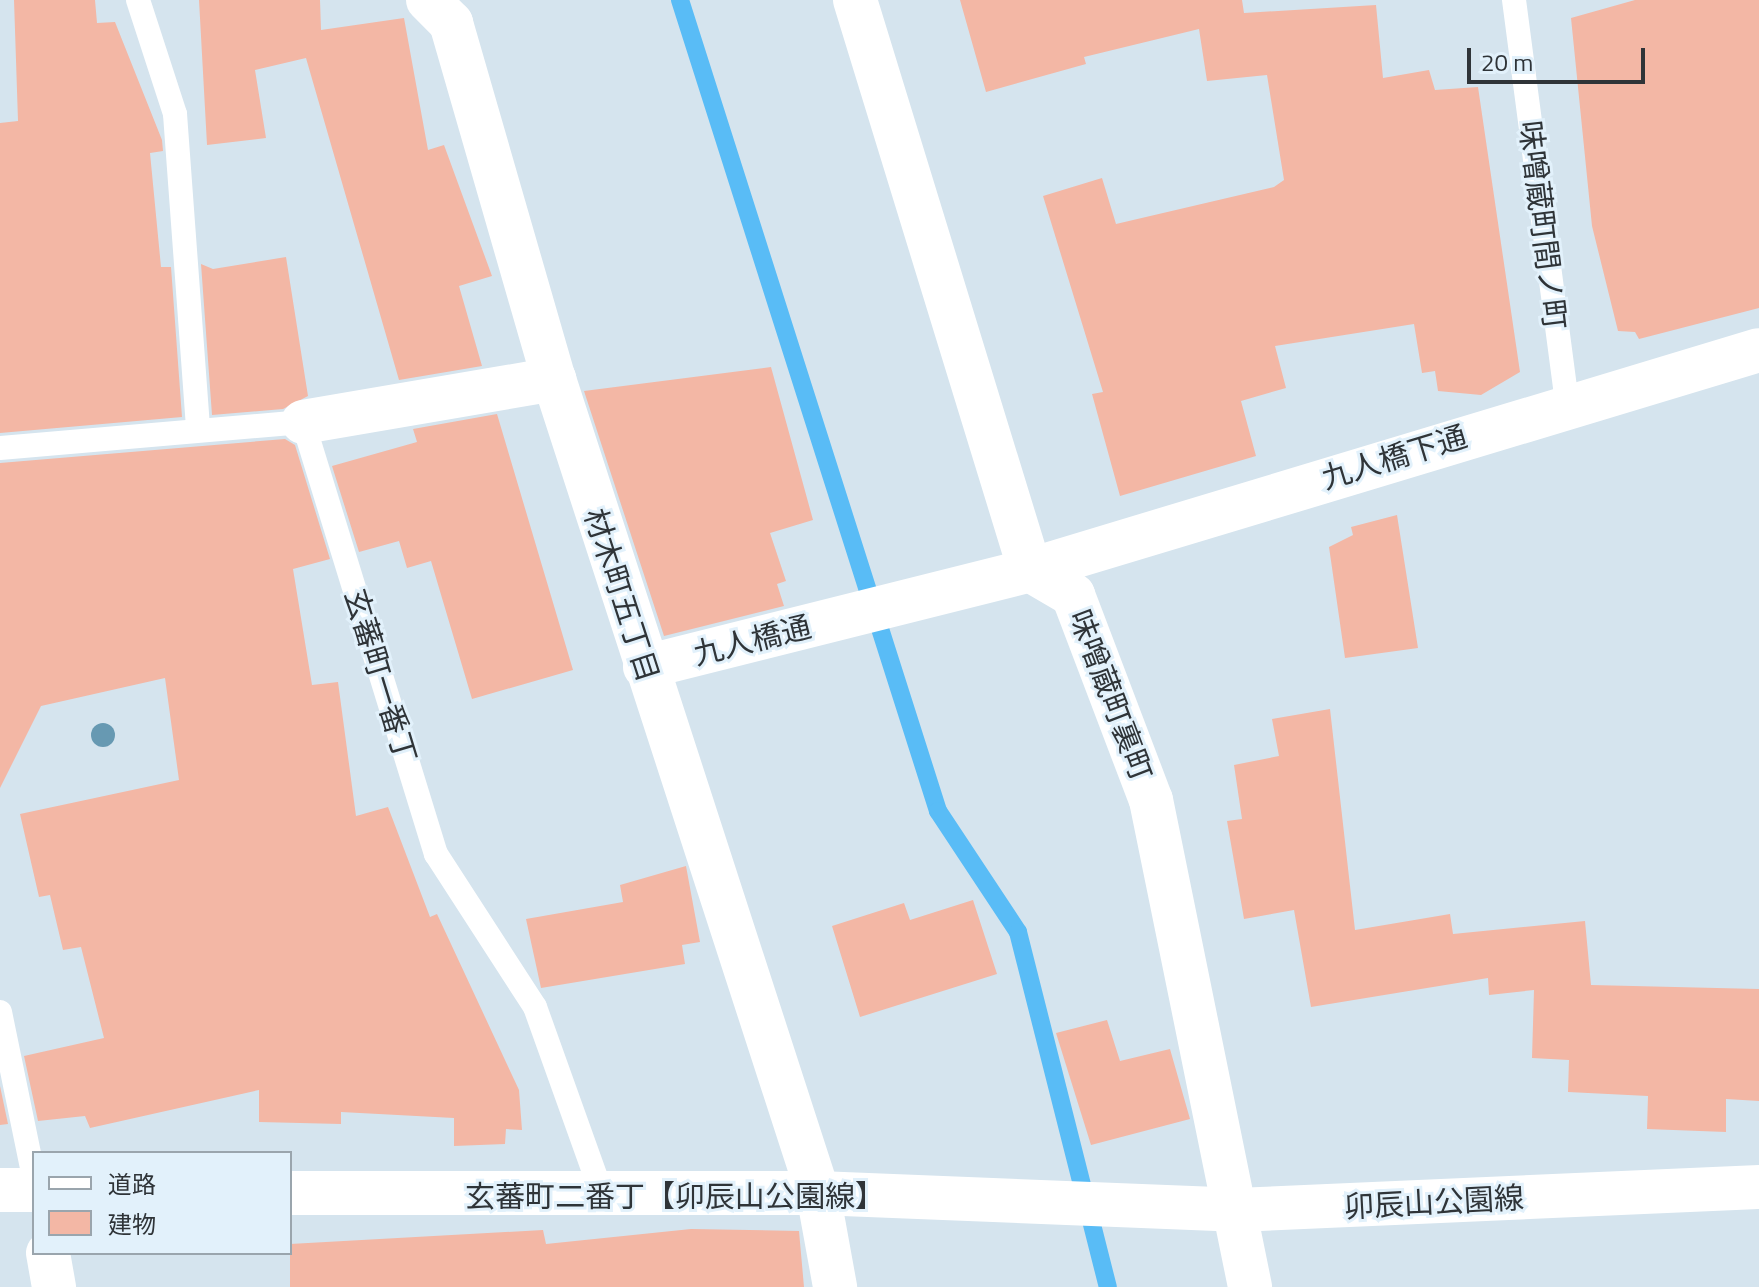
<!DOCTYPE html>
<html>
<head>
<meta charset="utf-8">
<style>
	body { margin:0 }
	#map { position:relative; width:1759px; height:1287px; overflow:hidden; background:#d5e4ee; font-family:"Titillium Web","Noto Sans JP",sans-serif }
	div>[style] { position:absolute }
	.stream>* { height:18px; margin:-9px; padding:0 9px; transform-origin:9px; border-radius:9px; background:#59bcf6 }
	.building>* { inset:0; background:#f3b7a5 }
	.lane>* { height:24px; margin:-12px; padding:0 12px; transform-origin:12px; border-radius:12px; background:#fff }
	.street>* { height:44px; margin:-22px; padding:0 22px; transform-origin:22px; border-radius:22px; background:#fff }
	.secondary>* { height:44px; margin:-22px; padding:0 22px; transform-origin:22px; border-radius:22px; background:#fff }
	.trees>* { width:24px; height:24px; margin:-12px; border-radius:50%; background:#6799b2 }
	span { translate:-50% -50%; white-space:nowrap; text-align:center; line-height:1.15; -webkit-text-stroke:6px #e2f1fb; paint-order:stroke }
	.street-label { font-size:30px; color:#2f3438 }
	.legend { position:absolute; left:32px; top:1151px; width:260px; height:104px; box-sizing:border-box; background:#e2f1fb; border:2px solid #9aa5ad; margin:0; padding:10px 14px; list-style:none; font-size:24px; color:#2f3438 }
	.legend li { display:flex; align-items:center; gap:16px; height:40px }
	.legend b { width:40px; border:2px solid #9aa5ad }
	.scale { position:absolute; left:1467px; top:48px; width:178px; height:36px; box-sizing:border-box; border:4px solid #2f3438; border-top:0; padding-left:10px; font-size:24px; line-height:28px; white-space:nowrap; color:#2f3438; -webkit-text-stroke:6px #e2f1fb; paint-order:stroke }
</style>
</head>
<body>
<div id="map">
	<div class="stream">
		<div style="left:680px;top:0;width:851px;rotate:72.35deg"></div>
		<div style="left:938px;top:811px;width:145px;rotate:56.5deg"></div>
		<div style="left:1018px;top:932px;width:366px;rotate:75.8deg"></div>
	</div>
	<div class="building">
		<div style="clip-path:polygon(14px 0,95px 0,97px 23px,115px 22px,162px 140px,163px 151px,150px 153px,161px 267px,171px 267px,182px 417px,0 433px,0 123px,18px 121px)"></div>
		<div style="clip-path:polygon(199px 0,320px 0,321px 30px,404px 18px,428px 150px,444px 145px,492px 276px,459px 286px,482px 366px,399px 380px,306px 58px,255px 70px,266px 138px,207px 145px)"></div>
		<div style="clip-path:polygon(960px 0,1242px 0,1244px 13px,1376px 5px,1383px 78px,1429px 70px,1435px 90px,1478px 87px,1520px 372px,1481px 395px,1438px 391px,1435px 371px,1422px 373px,1414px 324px,1275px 346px,1286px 388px,1241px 401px,1256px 456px,1120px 496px,1092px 394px,1103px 392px,1043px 196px,1102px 178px,1116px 224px,1274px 187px,1284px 180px,1267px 75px,1207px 81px,1199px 29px,1084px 57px,1086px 64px,986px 92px)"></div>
		<div style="clip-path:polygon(1635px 0,1759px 0,1759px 308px,1639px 339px,1635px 332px,1618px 331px,1592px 226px,1571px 18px)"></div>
		<div style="clip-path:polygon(286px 257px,308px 396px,283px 409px,212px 415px,201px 264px,213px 269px)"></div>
		<div style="clip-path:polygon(771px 367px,813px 520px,770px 533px,786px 581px,777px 584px,784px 606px,664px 636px,584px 391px)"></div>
		<div style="clip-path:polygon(497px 414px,573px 670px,472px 699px,431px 561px,407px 568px,399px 541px,359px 552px,332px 466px,417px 442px,413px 429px)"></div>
		<div style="clip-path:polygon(285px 439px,295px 445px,330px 559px,293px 569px,312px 685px,338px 682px,356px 816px,388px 807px,430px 917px,437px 914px,519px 1090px,522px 1130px,506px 1129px,505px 1144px,454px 1146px,454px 1118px,341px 1112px,341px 1124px,259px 1122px,259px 1090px,90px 1128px,85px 1116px,38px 1121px,24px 1056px,104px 1038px,81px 947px,63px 950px,50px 895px,39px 897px,20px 814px,179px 780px,165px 678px,41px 706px,0 788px,0 463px)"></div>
		<div style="clip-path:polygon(1397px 515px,1418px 648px,1345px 658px,1329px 547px,1353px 535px,1351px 527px)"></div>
		<div style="clip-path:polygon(1330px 709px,1355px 930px,1450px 914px,1453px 934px,1585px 921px,1591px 985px,1759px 989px,1759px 1101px,1726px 1099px,1726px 1132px,1647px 1129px,1648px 1096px,1568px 1092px,1569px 1060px,1532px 1058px,1534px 990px,1489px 995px,1488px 978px,1311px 1007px,1294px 910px,1244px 919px,1227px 821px,1242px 819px,1234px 765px,1279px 756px,1272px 719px)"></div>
		<div style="clip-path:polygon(686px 866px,700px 942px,682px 945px,685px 964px,541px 988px,526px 919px,623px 902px,620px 885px)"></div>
		<div style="clip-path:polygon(973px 900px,997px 974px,860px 1017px,832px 926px,904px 903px,910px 920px)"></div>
		<div style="clip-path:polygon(1107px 1020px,1120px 1061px,1170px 1049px,1190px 1119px,1091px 1145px,1056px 1033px)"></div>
		<div style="clip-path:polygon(0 1086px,8px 1124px,0 1125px)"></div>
		<div style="clip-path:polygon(691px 1229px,799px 1231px,804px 1287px,290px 1287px,290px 1244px,543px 1230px,546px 1244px)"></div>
	</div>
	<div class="lane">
		<div style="left:138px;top:0;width:120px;rotate:72deg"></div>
		<div style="left:175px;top:114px;width:316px;rotate:85.8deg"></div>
		<div style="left:1514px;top:0;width:406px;rotate:82.5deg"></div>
		<div style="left:0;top:448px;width:304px;rotate:-4.9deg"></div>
		<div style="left:303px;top:422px;width:452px;rotate:72.9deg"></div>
		<div style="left:436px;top:854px;width:182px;rotate:57.1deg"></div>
		<div style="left:535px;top:1007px;width:202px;rotate:70.3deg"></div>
		<div style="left:0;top:1012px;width:168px;rotate:78.4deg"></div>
	</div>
	<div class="street">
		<div style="left:428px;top:0;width:33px;rotate:45deg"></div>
		<div style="left:451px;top:23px;width:371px;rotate:73.9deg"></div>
		<div style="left:554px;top:379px;width:856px;rotate:72.03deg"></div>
		<div style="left:818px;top:1193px;width:96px;rotate:79.7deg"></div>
		<div style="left:855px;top:0;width:596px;rotate:72.93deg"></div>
		<div style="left:1030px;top:570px;width:50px;rotate:30.2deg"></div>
		<div style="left:1073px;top:595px;width:219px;rotate:69.2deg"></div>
		<div style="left:1151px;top:800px;width:497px;rotate:78.5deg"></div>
		<div style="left:303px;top:422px;width:255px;rotate:-9.7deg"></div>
		<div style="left:645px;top:667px;width:397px;rotate:-14.1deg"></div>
		<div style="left:1030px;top:570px;width:761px;rotate:-16.79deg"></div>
		<div style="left:48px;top:1253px;width:35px;rotate:80deg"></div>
	</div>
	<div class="secondary">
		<div style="left:0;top:1190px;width:34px"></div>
		<div style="left:290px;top:1193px;width:528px"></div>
		<div style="left:818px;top:1193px;width:418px;rotate:2.3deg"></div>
		<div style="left:1236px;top:1210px;width:524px;rotate:-2.52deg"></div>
	</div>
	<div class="trees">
		<div style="left:103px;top:735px"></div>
	</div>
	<div class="street-label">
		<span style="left:1543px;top:225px;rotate:83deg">味噌蔵町間ノ町</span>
		<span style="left:1394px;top:457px;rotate:-17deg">九人橋下通</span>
		<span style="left:622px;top:595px;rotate:72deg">材木町五丁目</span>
		<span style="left:752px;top:640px;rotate:-14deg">九人橋通</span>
		<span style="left:381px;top:676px;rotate:73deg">玄蕃町一番丁</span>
		<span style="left:1111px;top:695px;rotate:69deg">味噌蔵町裏町</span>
		<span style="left:675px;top:1196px">玄蕃町二番丁【卯辰山公園線】</span>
		<span style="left:1434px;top:1202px;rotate:-3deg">卯辰山公園線</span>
	</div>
	<ul class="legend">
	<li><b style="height:10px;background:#fff"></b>道路</li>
	<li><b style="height:22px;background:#f3b7a5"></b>建物</li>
	</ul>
	<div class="scale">20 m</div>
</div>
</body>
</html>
